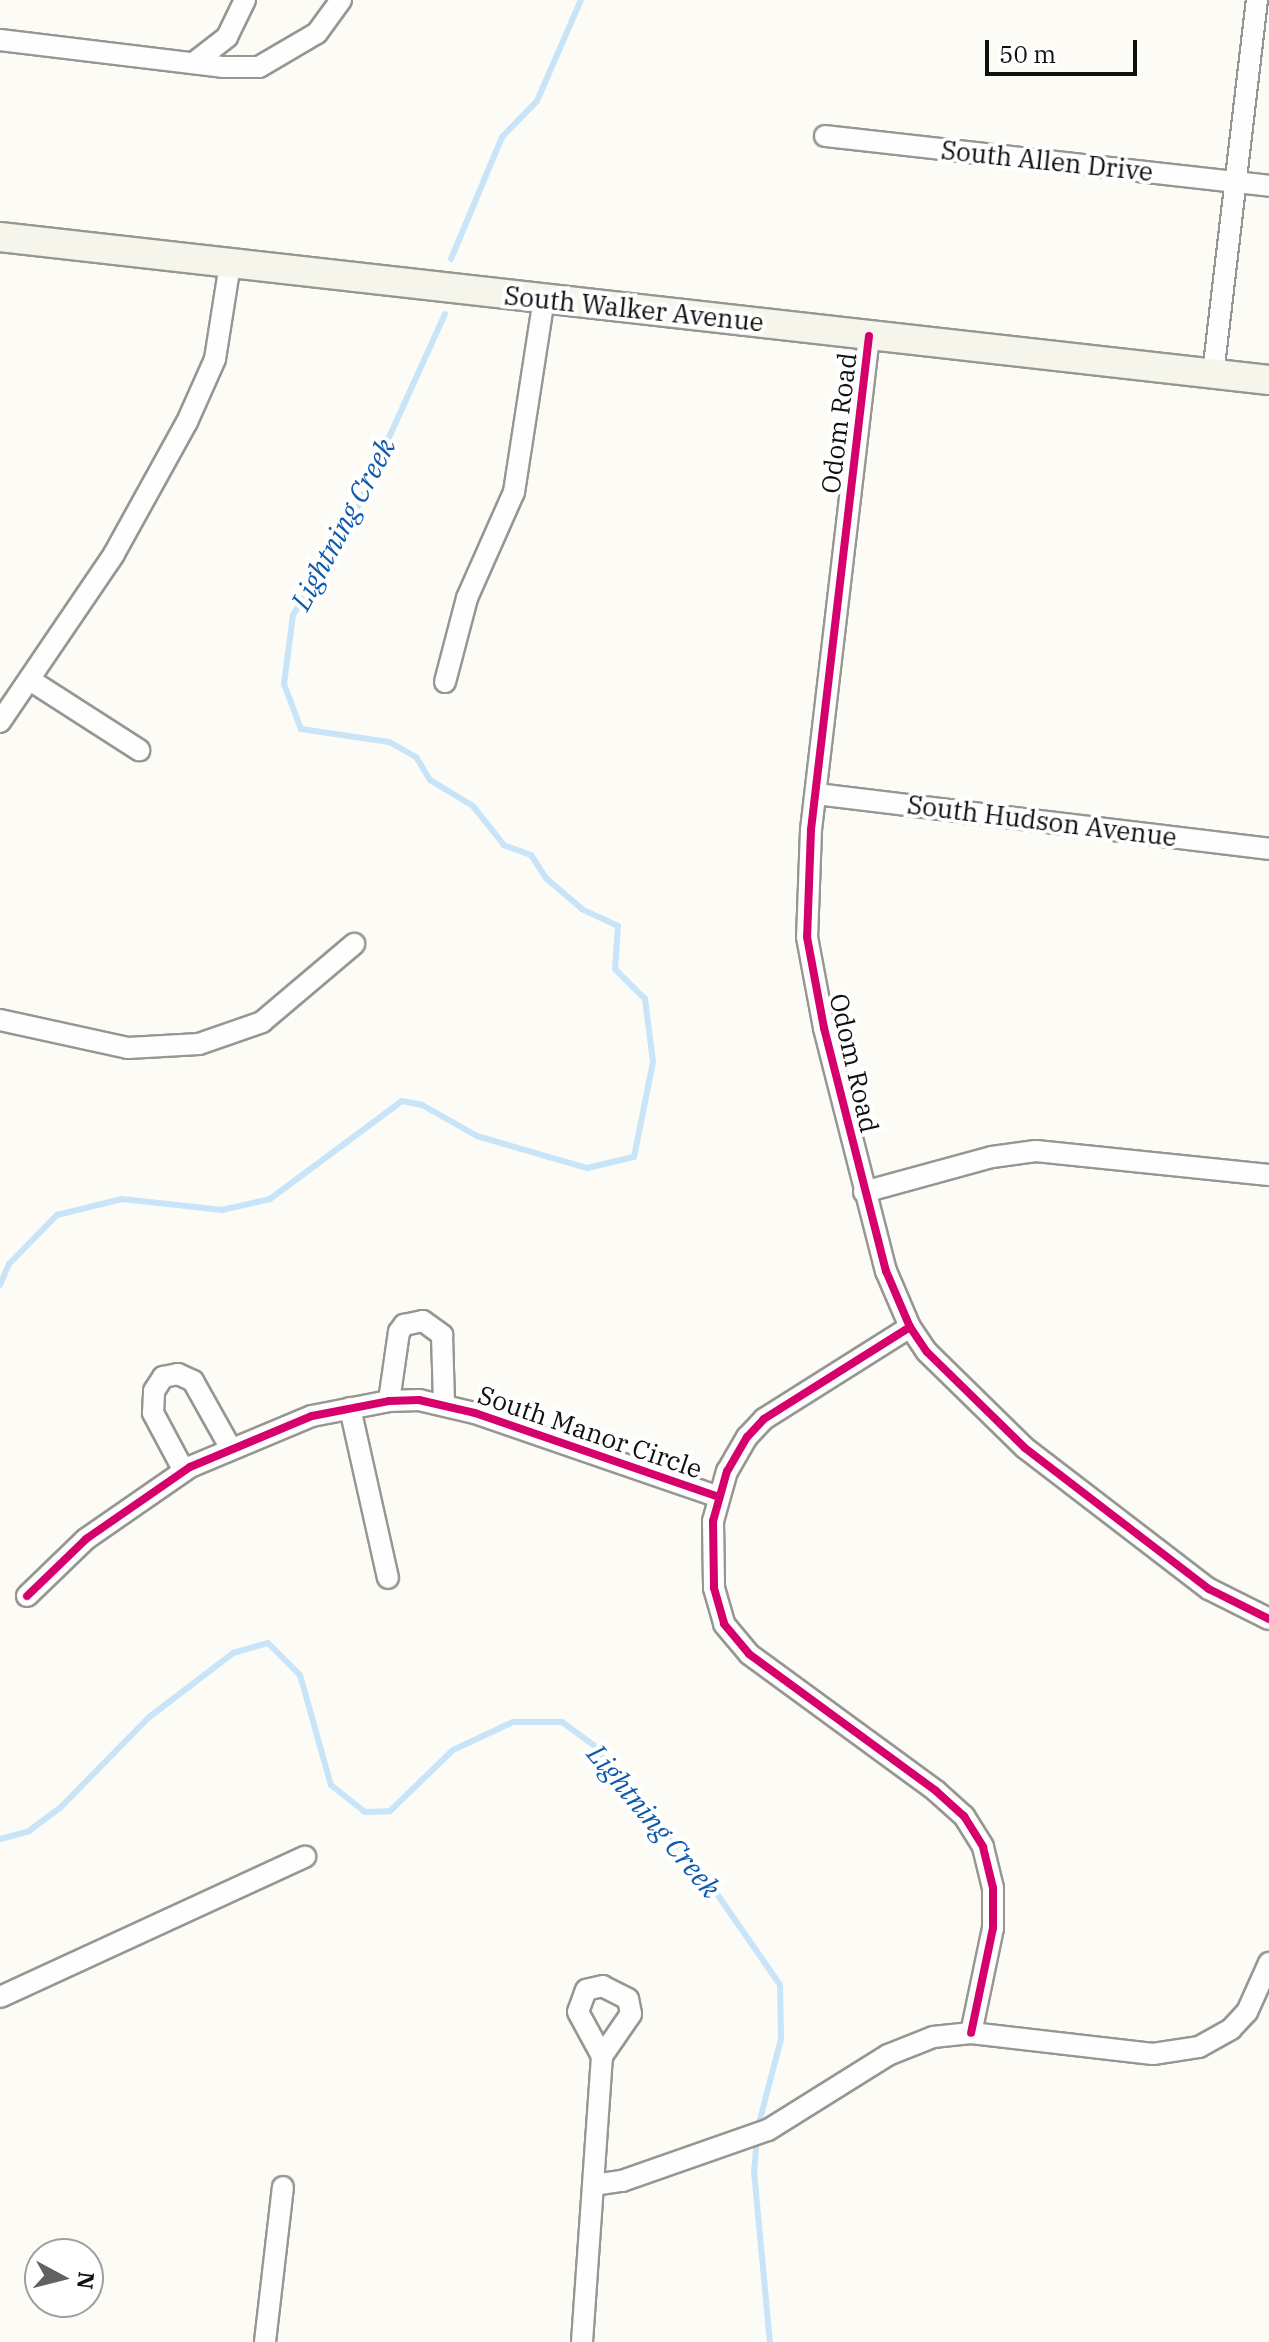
<!DOCTYPE html>
<html>
<head>
<meta charset="utf-8">
<style>
	body { margin:0 }
	#map { position:relative; width:1269px; height:2342px; overflow:hidden; background:#fcfbf5; font-family:"IBM Plex Serif",serif }
	div>[style] { position:absolute }
	.stream>* { height:6px; margin:-3px; padding:0 3px; transform-origin:3px; border-radius:3px; background:#c8e4f9 }
	.roads { filter:drop-shadow(2px 0 #969693) drop-shadow(-2px 0 #969693) drop-shadow(0 2px #969693) drop-shadow(0 -2px #969693) }
	.minor>* { height:20px; margin:-10px; padding:0 10px; transform-origin:10px; border-radius:10px; background:#fffefe }
	.secondary>* { height:28px; margin:-14px; padding:0 14px; transform-origin:14px; border-radius:14px; background:#f5f5eb }
	.cycleway>* { height:8px; margin:-4px; padding:0 4px; transform-origin:4px; border-radius:4px; background:#d6006c }
	span { translate:-50% -50%; white-space:nowrap; text-align:center; line-height:1.15; -webkit-text-stroke:8px #fff; paint-order:stroke }
	.street-label { font-size:26px; color:#101010 }
	.water-label { font-size:28px; color:#0e5bad; font-style:italic }
	.north { position:absolute; left:24px; top:2238px; width:80px; height:80px; box-sizing:border-box; background:#fff; border:2px solid #9f9f9f; border-radius:50%; rotate:97deg; font-size:22px; font-weight:700; line-height:32px; text-align:center; color:#101010 }
	.north::after { content:''; display:block; margin:auto; width:28px; height:36px; background:#636260; clip-path:polygon(50% 0,100% 100%,50% 72%,0 100%) }
	.scale { position:absolute; left:985px; top:40px; width:152px; height:36px; box-sizing:border-box; border:4px solid #101010; border-top:0; padding-left:10px; font-size:24px; line-height:28px; white-space:nowrap; color:#101010; -webkit-text-stroke:6px #fff; paint-order:stroke }
</style>
</head>
<body>
<div id="map">
	<div class="stream">
		<div style="left:451px;top:259px;width:132px;rotate:-67.3deg"></div>
		<div style="left:502px;top:137px;width:50px;rotate:-45.8deg"></div>
		<div style="left:537px;top:101px;width:110px;rotate:-66.5deg"></div>
		<div style="left:0;top:1285px;width:23px;rotate:-67deg"></div>
		<div style="left:9px;top:1264px;width:69px;rotate:-45.6deg"></div>
		<div style="left:57px;top:1215px;width:67px;rotate:-13.8deg"></div>
		<div style="left:122px;top:1199px;width:101px;rotate:6.3deg"></div>
		<div style="left:222px;top:1210px;width:49px;rotate:-12.9deg"></div>
		<div style="left:270px;top:1199px;width:164px;rotate:-36.6deg"></div>
		<div style="left:402px;top:1101px;width:20px;rotate:11deg"></div>
		<div style="left:422px;top:1105px;width:63px;rotate:29.4deg"></div>
		<div style="left:477px;top:1136px;width:115px;rotate:16.2deg"></div>
		<div style="left:587px;top:1168px;width:48px;rotate:-13.2deg"></div>
		<div style="left:634px;top:1157px;width:97px;rotate:-78.7deg"></div>
		<div style="left:653px;top:1062px;width:64px;rotate:-97.2deg"></div>
		<div style="left:645px;top:999px;width:42px;rotate:-135deg"></div>
		<div style="left:615px;top:969px;width:43px;rotate:-86deg"></div>
		<div style="left:618px;top:926px;width:40px;rotate:-155deg"></div>
		<div style="left:582px;top:909px;width:48px;rotate:-139.3deg"></div>
		<div style="left:546px;top:878px;width:27px;rotate:-123deg"></div>
		<div style="left:531px;top:855px;width:29px;rotate:-160deg"></div>
		<div style="left:504px;top:845px;width:50px;rotate:-128.5deg"></div>
		<div style="left:473px;top:806px;width:50px;rotate:-148.8deg"></div>
		<div style="left:430px;top:780px;width:27px;rotate:-121deg"></div>
		<div style="left:416px;top:757px;width:31px;rotate:-151deg"></div>
		<div style="left:389px;top:742px;width:89px;rotate:-171.6deg"></div>
		<div style="left:301px;top:729px;width:48px;rotate:-110.7deg"></div>
		<div style="left:284px;top:684px;width:70px;rotate:-82.6deg"></div>
		<div style="left:293px;top:615px;width:113px;rotate:-58.4deg"></div>
		<div style="left:352px;top:519px;width:225px;rotate:-65.6deg"></div>
		<div style="left:0;top:1839px;width:30px;rotate:-15deg"></div>
		<div style="left:29px;top:1831px;width:39px;rotate:-37deg"></div>
		<div style="left:60px;top:1808px;width:126px;rotate:-45.6deg"></div>
		<div style="left:148px;top:1718px;width:107px;rotate:-37.4deg"></div>
		<div style="left:233px;top:1653px;width:36px;rotate:-16deg"></div>
		<div style="left:268px;top:1643px;width:45px;rotate:45deg"></div>
		<div style="left:300px;top:1675px;width:114px;rotate:74.3deg"></div>
		<div style="left:331px;top:1785px;width:43px;rotate:38.5deg"></div>
		<div style="left:365px;top:1812px;width:25px;rotate:-2deg"></div>
		<div style="left:390px;top:1811px;width:88px;rotate:-44.1deg"></div>
		<div style="left:453px;top:1750px;width:66px;rotate:-25deg"></div>
		<div style="left:513px;top:1722px;width:49px"></div>
		<div style="left:562px;top:1722px;width:42px;rotate:36.3deg"></div>
		<div style="left:596px;top:1747px;width:187px;rotate:50.4deg"></div>
		<div style="left:715px;top:1891px;width:114px;rotate:55.3deg"></div>
		<div style="left:780px;top:1985px;width:54px;rotate:88.9deg"></div>
		<div style="left:781px;top:2039px;width:91px;rotate:104.6deg"></div>
		<div style="left:757px;top:2138px;width:33px;rotate:95deg"></div>
		<div style="left:754px;top:2171px;width:172px;rotate:84.7deg"></div>
	</div>
	<div class="roads">
		<div class="minor">
			<div style="left:0;top:40px;width:224px;rotate:6.9deg"></div>
			<div style="left:222px;top:67px;width:37px"></div>
			<div style="left:259px;top:67px;width:67px;rotate:-30.4deg"></div>
			<div style="left:317px;top:33px;width:41px;rotate:-54deg"></div>
			<div style="left:195px;top:62px;width:41px;rotate:-38deg"></div>
			<div style="left:227px;top:37px;width:41px;rotate:-64.1deg"></div>
			<div style="left:825px;top:136px;width:447px;rotate:6.4deg"></div>
			<div style="left:869px;top:336px;width:497px;rotate:96.7deg"></div>
			<div style="left:811px;top:830px;width:107px;rotate:92.1deg"></div>
			<div style="left:807px;top:937px;width:93px;rotate:79.4deg"></div>
			<div style="left:824px;top:1028px;width:251px;rotate:75.7deg"></div>
			<div style="left:886px;top:1271px;width:61px;rotate:66.8deg"></div>
			<div style="left:910px;top:1327px;width:30px;rotate:56deg"></div>
			<div style="left:927px;top:1352px;width:137px;rotate:44.4deg"></div>
			<div style="left:1025px;top:1448px;width:232px;rotate:37.5deg"></div>
			<div style="left:1209px;top:1589px;width:67px;rotate:26.6deg"></div>
			<div style="left:1213px;top:374px;width:377px;rotate:-83.3deg"></div>
			<div style="left:30px;top:680px;width:130px;rotate:32.7deg"></div>
			<div style="left:445px;top:682px;width:87px;rotate:-75.3deg"></div>
			<div style="left:467px;top:598px;width:116px;rotate:-66.1deg"></div>
			<div style="left:514px;top:492px;width:195px;rotate:-81.2deg"></div>
			<div style="left:0;top:722px;width:203px;rotate:-55.8deg"></div>
			<div style="left:114px;top:554px;width:151px;rotate:-61.1deg"></div>
			<div style="left:187px;top:422px;width:69px;rotate:-66deg"></div>
			<div style="left:215px;top:359px;width:96px;rotate:-81deg"></div>
			<div style="left:816px;top:794px;width:456px;rotate:6.9deg"></div>
			<div style="left:0;top:1020px;width:131px;rotate:12.3deg"></div>
			<div style="left:128px;top:1048px;width:71px;rotate:-3.2deg"></div>
			<div style="left:199px;top:1044px;width:67px;rotate:-19.2deg"></div>
			<div style="left:262px;top:1022px;width:121px;rotate:-40.3deg"></div>
			<div style="left:864px;top:1192px;width:133px;rotate:-15.3deg"></div>
			<div style="left:992px;top:1157px;width:44px;rotate:-7.8deg"></div>
			<div style="left:1036px;top:1151px;width:234px;rotate:5.9deg"></div>
			<div style="left:910px;top:1327px;width:173px;rotate:147.8deg"></div>
			<div style="left:764px;top:1419px;width:25px;rotate:133deg"></div>
			<div style="left:747px;top:1437px;width:39px;rotate:120deg"></div>
			<div style="left:727px;top:1471px;width:52px;rotate:105.6deg"></div>
			<div style="left:713px;top:1521px;width:67px;rotate:89.1deg"></div>
			<div style="left:714px;top:1588px;width:37px;rotate:74deg"></div>
			<div style="left:724px;top:1624px;width:39px;rotate:50deg"></div>
			<div style="left:749px;top:1654px;width:232px;rotate:36.2deg"></div>
			<div style="left:936px;top:1791px;width:38px;rotate:42deg"></div>
			<div style="left:964px;top:1816px;width:36px;rotate:58deg"></div>
			<div style="left:983px;top:1847px;width:42px;rotate:76.3deg"></div>
			<div style="left:993px;top:1888px;width:40px;rotate:90deg"></div>
			<div style="left:993px;top:1928px;width:107px;rotate:101.8deg"></div>
			<div style="left:389px;top:1401px;width:70px;rotate:-81.8deg"></div>
			<div style="left:399px;top:1332px;width:9px;rotate:-54deg"></div>
			<div style="left:404px;top:1325px;width:19px;rotate:-12deg"></div>
			<div style="left:423px;top:1321px;width:24px;rotate:36deg"></div>
			<div style="left:442px;top:1335px;width:69px;rotate:88.3deg"></div>
			<div style="left:350px;top:1408px;width:174px;rotate:77.4deg"></div>
			<div style="left:184px;top:1471px;width:66px;rotate:-118.1deg"></div>
			<div style="left:153px;top:1413px;width:22px;rotate:-87deg"></div>
			<div style="left:154px;top:1391px;width:17px;rotate:-57deg"></div>
			<div style="left:163px;top:1377px;width:15px;rotate:-11deg"></div>
			<div style="left:178px;top:1374px;width:17px;rotate:25deg"></div>
			<div style="left:193px;top:1381px;width:76px;rotate:60.7deg"></div>
			<div style="left:27px;top:1596px;width:82px;rotate:-44deg"></div>
			<div style="left:86px;top:1539px;width:126px;rotate:-34.7deg"></div>
			<div style="left:190px;top:1467px;width:132px;rotate:-22.7deg"></div>
			<div style="left:312px;top:1416px;width:78px;rotate:-11deg"></div>
			<div style="left:389px;top:1401px;width:30px;rotate:-2deg"></div>
			<div style="left:419px;top:1400px;width:57px;rotate:13.1deg"></div>
			<div style="left:475px;top:1413px;width:258px;rotate:19deg"></div>
			<div style="left:0;top:1997px;width:336px;rotate:-24.7deg"></div>
			<div style="left:593px;top:2185px;width:29px;rotate:-8deg"></div>
			<div style="left:622px;top:2181px;width:155px;rotate:-19.3deg"></div>
			<div style="left:768px;top:2130px;width:142px;rotate:-32deg"></div>
			<div style="left:888px;top:2055px;width:48px;rotate:-21.8deg"></div>
			<div style="left:933px;top:2037px;width:38px;rotate:-6deg"></div>
			<div style="left:971px;top:2033px;width:183px;rotate:6.6deg"></div>
			<div style="left:1153px;top:2054px;width:47px;rotate:-8.7deg"></div>
			<div style="left:1199px;top:2047px;width:37px;rotate:-29deg"></div>
			<div style="left:1231px;top:2029px;width:23px;rotate:-47deg"></div>
			<div style="left:1247px;top:2012px;width:54px;rotate:-65.8deg"></div>
			<div style="left:265px;top:2342px;width:156px;rotate:-83.4deg"></div>
			<div style="left:582px;top:2342px;width:287px;rotate:-86deg"></div>
			<div style="left:602px;top:2056px;width:51px;rotate:-55.4deg"></div>
			<div style="left:631px;top:2014px;width:15px;rotate:-101deg"></div>
			<div style="left:628px;top:1999px;width:28px;rotate:-153deg"></div>
			<div style="left:603px;top:1986px;width:17px;rotate:167deg"></div>
			<div style="left:586px;top:1990px;width:23px;rotate:110deg"></div>
			<div style="left:578px;top:2012px;width:50px;rotate:61.4deg"></div>
		</div>
		<div class="secondary">
			<div style="left:0;top:237px;width:1277px;rotate:6.43deg"></div>
		</div>
	</div>
	<div class="cycleway">
		<div style="left:869px;top:336px;width:497px;rotate:96.7deg"></div>
		<div style="left:811px;top:830px;width:107px;rotate:92.1deg"></div>
		<div style="left:807px;top:937px;width:93px;rotate:79.4deg"></div>
		<div style="left:824px;top:1028px;width:251px;rotate:75.7deg"></div>
		<div style="left:886px;top:1271px;width:61px;rotate:66.8deg"></div>
		<div style="left:910px;top:1327px;width:30px;rotate:56deg"></div>
		<div style="left:927px;top:1352px;width:137px;rotate:44.4deg"></div>
		<div style="left:1025px;top:1448px;width:232px;rotate:37.5deg"></div>
		<div style="left:1209px;top:1589px;width:67px;rotate:26.6deg"></div>
		<div style="left:910px;top:1327px;width:173px;rotate:147.8deg"></div>
		<div style="left:764px;top:1419px;width:25px;rotate:133deg"></div>
		<div style="left:747px;top:1437px;width:39px;rotate:120deg"></div>
		<div style="left:727px;top:1471px;width:52px;rotate:105.6deg"></div>
		<div style="left:713px;top:1521px;width:67px;rotate:89.1deg"></div>
		<div style="left:714px;top:1588px;width:37px;rotate:74deg"></div>
		<div style="left:724px;top:1624px;width:39px;rotate:50deg"></div>
		<div style="left:749px;top:1654px;width:232px;rotate:36.2deg"></div>
		<div style="left:936px;top:1791px;width:38px;rotate:42deg"></div>
		<div style="left:964px;top:1816px;width:36px;rotate:58deg"></div>
		<div style="left:983px;top:1847px;width:42px;rotate:76.3deg"></div>
		<div style="left:993px;top:1888px;width:40px;rotate:90deg"></div>
		<div style="left:993px;top:1928px;width:107px;rotate:101.8deg"></div>
		<div style="left:27px;top:1596px;width:82px;rotate:-44deg"></div>
		<div style="left:86px;top:1539px;width:126px;rotate:-34.7deg"></div>
		<div style="left:190px;top:1467px;width:132px;rotate:-22.7deg"></div>
		<div style="left:312px;top:1416px;width:78px;rotate:-11deg"></div>
		<div style="left:389px;top:1401px;width:30px;rotate:-2deg"></div>
		<div style="left:419px;top:1400px;width:57px;rotate:13.1deg"></div>
		<div style="left:475px;top:1413px;width:258px;rotate:19deg"></div>
	</div>
	<div class="street-label">
		<span style="left:1047px;top:161px;rotate:6deg">South Allen Drive</span>
		<span style="left:634px;top:309px;rotate:6deg">South Walker Avenue</span>
		<span style="left:839px;top:423px;rotate:-83deg">Odom Road</span>
		<span style="left:1042px;top:821px;rotate:7deg">South Hudson Avenue</span>
		<span style="left:854px;top:1063px;rotate:77deg">Odom Road</span>
		<span style="left:590px;top:1432px;rotate:19deg">South Manor Circle</span>
	</div>
	<div class="water-label">
		<span style="left:343px;top:524px;rotate:-62deg">Lightning Creek</span>
		<span style="left:654px;top:1821px;rotate:50deg">Lightning Creek</span>
	</div>
	<div class="north">N</div>
	<div class="scale">50 m</div>
</div>
</body>
</html>
